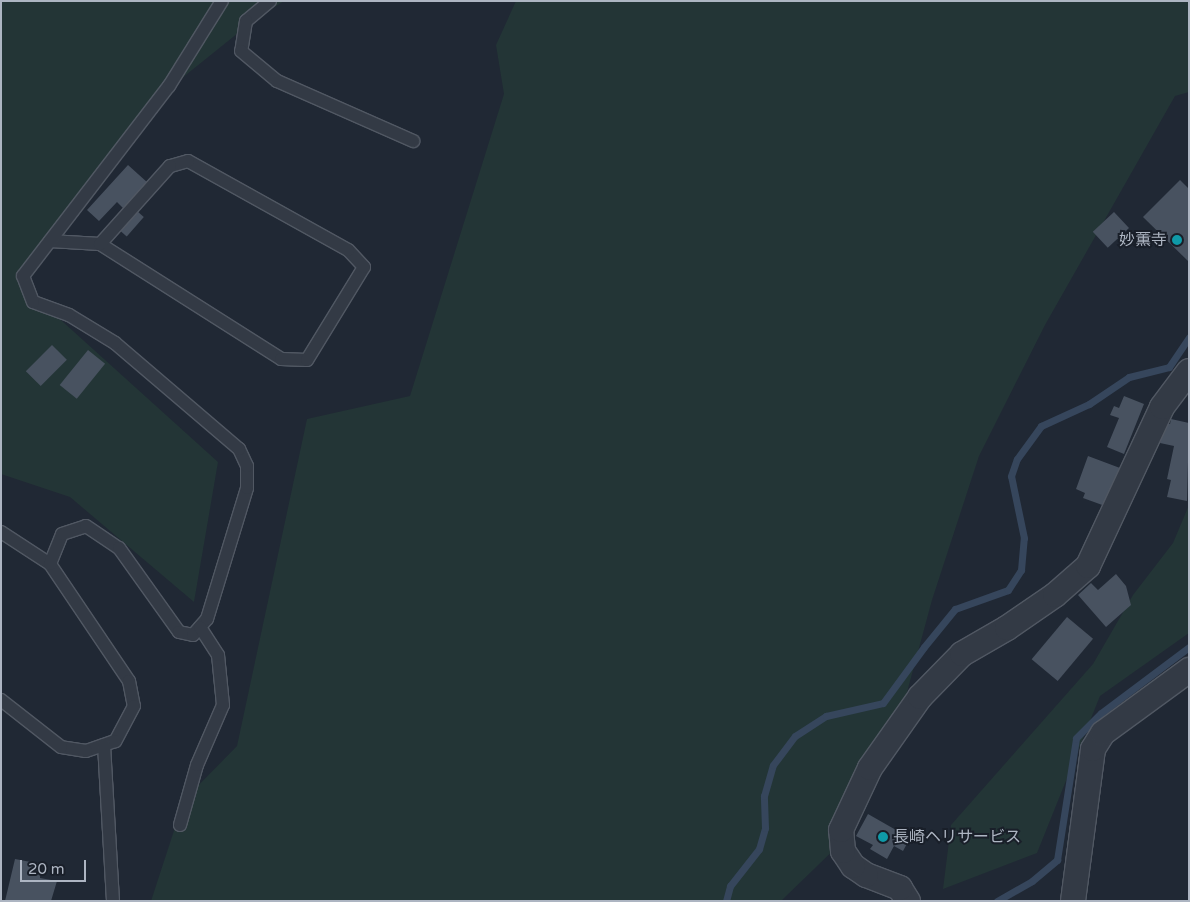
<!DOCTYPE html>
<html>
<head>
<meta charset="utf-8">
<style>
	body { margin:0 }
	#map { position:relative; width:1190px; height:902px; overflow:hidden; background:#202834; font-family:"Varela Round","Noto Sans JP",sans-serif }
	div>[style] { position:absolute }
	.green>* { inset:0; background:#233536 }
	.stream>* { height:7px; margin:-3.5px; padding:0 3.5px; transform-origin:3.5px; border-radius:3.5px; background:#36465c }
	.building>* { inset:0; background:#485260; transform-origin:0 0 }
	.roads { filter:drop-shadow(1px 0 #515863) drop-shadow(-1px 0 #515863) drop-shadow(0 1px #515863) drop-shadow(0 -1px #515863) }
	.service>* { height:12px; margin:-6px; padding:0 6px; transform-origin:6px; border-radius:6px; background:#333a45 }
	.minor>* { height:24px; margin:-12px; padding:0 12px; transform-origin:12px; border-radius:12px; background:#333a45 }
	.dots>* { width:14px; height:14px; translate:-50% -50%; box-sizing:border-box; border:2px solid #191f29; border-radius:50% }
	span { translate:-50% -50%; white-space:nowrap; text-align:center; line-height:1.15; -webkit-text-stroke:4px #191f29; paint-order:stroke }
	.poi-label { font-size:16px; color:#adb5c2 }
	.right { translate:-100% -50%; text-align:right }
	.left { translate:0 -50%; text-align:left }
	.frame { position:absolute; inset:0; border:2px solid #adb5c2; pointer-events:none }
	.scale { position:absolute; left:20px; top:860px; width:66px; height:22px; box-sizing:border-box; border:2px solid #adb5c2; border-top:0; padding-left:6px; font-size:15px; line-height:18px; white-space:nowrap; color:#adb5c2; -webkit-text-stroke:4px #191f29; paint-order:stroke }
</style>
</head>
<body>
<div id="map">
	<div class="green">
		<div style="clip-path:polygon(1px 1px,284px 1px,253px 21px,146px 107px,21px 284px,218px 462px,194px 602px,70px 497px,1px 474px)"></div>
		<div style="clip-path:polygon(516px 1px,1189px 1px,1189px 92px,1175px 96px,1045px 325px,979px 456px,932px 600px,890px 755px,845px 839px,781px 901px,151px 901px,184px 800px,237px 746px,307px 419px,410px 396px,504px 94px,496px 45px)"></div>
		<div style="clip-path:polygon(1189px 505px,1189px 633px,1100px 696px,1037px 853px,943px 889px,951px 825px,1093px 664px,1133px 595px,1173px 543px)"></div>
	</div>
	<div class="stream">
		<div style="left:726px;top:901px;width:16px;rotate:-75deg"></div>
		<div style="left:730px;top:886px;width:47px;rotate:-51.9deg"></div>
		<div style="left:759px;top:849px;width:22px;rotate:-74deg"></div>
		<div style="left:765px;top:828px;width:32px;rotate:-92deg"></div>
		<div style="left:764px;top:796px;width:32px;rotate:-74deg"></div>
		<div style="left:773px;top:765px;width:36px;rotate:-53deg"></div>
		<div style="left:795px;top:736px;width:37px;rotate:-33deg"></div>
		<div style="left:826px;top:716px;width:58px;rotate:-12.8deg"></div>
		<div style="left:883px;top:703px;width:69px;rotate:-53.8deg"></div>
		<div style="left:924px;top:647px;width:49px;rotate:-50.8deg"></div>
		<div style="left:955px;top:609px;width:56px;rotate:-19.7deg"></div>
		<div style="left:1008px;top:590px;width:24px;rotate:-57deg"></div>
		<div style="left:1021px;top:570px;width:32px;rotate:-85deg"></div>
		<div style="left:1024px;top:538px;width:63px;rotate:-101.8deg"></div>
		<div style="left:1011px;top:476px;width:18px;rotate:-71deg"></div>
		<div style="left:1017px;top:459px;width:41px;rotate:-54deg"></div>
		<div style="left:1041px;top:426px;width:53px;rotate:-24.6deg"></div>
		<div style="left:1089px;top:404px;width:48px;rotate:-34deg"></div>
		<div style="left:1129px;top:377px;width:41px;rotate:-14deg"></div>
		<div style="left:1169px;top:367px;width:36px;rotate:-56deg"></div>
		<div style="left:997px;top:901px;width:40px;rotate:-29.7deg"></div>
		<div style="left:1032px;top:881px;width:33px;rotate:-40deg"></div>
		<div style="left:1057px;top:860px;width:123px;rotate:-81.1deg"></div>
		<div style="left:1076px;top:738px;width:35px;rotate:-45deg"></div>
		<div style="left:1101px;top:713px;width:110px;rotate:-36.9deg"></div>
	</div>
	<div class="building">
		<div style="clip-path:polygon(128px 165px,148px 183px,124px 209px,117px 202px,99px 221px,87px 210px)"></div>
		<div style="clip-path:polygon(1180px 180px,1189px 189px,1189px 262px,1143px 217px)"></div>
		<div style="left:137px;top:211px;width:9px;height:26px;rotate:41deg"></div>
		<div style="left:1114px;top:212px;width:22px;height:29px;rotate:47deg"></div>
		<div style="left:52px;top:345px;width:21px;height:37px;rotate:45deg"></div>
		<div style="left:88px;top:350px;width:22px;height:45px;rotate:39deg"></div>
		<div style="clip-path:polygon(1124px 396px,1144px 404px,1124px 454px,1107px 447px,1119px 418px,1110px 415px,1114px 406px,1119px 408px)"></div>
		<div style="clip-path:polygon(1171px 419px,1189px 423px,1187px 501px,1167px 497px,1171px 480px,1167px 479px,1174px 446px,1160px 443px,1165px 423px,1170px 424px)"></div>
		<div style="clip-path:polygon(1088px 456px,1120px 468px,1105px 506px,1083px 498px,1085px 493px,1076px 489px)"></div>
		<div style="clip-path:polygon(1116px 574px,1126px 586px,1131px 605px,1106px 627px,1078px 595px,1091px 583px,1098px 590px)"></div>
		<div style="left:1067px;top:617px;width:34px;height:55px;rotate:40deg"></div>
		<div style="clip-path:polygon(868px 814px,910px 838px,903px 851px,894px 846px,887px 859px,870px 849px,873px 845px,856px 836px)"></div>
		<div style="clip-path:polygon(15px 859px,41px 864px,40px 878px,57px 881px,51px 901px,5px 901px)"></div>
	</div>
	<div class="roads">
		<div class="service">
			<div style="left:270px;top:1px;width:31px;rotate:140deg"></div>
			<div style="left:246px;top:21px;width:30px;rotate:99deg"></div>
			<div style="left:241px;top:51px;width:47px;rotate:39.8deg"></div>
			<div style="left:277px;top:81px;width:149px;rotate:23.8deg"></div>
			<div style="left:50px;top:241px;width:50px;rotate:3.4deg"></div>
			<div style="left:100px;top:244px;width:214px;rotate:32.4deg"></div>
			<div style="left:281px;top:359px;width:26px;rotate:2deg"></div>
			<div style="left:307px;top:360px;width:109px;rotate:-58.5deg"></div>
			<div style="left:364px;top:267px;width:23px;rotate:-133deg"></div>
			<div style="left:348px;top:250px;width:183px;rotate:-150.9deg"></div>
			<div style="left:188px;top:161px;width:19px;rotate:164deg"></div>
			<div style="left:170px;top:166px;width:105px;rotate:131.9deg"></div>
			<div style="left:1px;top:532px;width:59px;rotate:33.1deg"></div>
			<div style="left:50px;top:564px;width:141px;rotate:56deg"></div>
			<div style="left:129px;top:681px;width:25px;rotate:79deg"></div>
			<div style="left:134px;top:706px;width:40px;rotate:118deg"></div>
			<div style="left:115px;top:741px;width:31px;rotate:161deg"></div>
			<div style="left:86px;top:751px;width:25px;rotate:-171deg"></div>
			<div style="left:61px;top:747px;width:76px;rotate:-141.9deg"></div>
			<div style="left:50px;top:564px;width:32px;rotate:-68deg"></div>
			<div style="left:62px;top:534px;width:25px;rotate:-18deg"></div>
			<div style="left:86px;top:526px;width:40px;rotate:34deg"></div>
			<div style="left:119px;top:548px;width:103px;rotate:54.5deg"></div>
			<div style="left:179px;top:632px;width:14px;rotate:12deg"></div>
			<div style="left:193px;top:635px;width:21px;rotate:-49deg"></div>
			<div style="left:207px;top:619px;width:137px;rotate:-73deg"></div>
			<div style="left:247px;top:488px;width:22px;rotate:-90deg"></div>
			<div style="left:247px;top:466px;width:19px;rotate:-115deg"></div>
			<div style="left:239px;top:449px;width:163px;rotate:-139.5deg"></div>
			<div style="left:115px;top:343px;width:54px;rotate:-148.7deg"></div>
			<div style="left:69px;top:315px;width:38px;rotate:-160deg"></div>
			<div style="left:33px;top:302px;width:28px;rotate:-111deg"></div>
			<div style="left:23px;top:276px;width:240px;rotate:-52.5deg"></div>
			<div style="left:169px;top:86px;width:100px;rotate:-58.1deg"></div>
			<div style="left:104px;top:745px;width:156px;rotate:86.7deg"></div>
			<div style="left:180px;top:825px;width:62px;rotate:-74.2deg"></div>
			<div style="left:197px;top:765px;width:65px;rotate:-66.6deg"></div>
			<div style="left:223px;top:705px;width:50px;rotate:-95.7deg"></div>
			<div style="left:218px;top:655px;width:33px;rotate:-123deg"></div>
		</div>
		<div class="minor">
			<div style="left:908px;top:901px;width:15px;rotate:-122deg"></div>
			<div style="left:900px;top:888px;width:36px;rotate:-159deg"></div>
			<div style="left:866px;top:875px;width:16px;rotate:-145deg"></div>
			<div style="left:853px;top:866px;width:18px;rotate:-124deg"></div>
			<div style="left:843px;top:851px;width:21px;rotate:-95deg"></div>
			<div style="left:841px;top:830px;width:68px;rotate:-64.9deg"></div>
			<div style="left:870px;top:768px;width:87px;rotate:-54.8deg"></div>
			<div style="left:920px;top:697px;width:60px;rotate:-45.7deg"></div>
			<div style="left:962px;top:654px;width:52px;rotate:-30deg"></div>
			<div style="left:1007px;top:628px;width:58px;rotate:-34.5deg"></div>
			<div style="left:1055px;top:595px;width:44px;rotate:-41.3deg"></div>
			<div style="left:1088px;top:566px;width:175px;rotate:-65deg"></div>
			<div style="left:1162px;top:407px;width:45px;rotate:-53.1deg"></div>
			<div style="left:1073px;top:901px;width:153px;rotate:-82.5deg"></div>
			<div style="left:1093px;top:749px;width:19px;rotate:-58deg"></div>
			<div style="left:1103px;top:733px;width:107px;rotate:-36.2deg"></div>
		</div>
	</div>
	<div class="dots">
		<div style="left:1177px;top:240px;background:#0f9aa8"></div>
		<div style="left:883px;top:837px;background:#0f9aa8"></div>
	</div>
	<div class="poi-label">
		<span class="right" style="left:1167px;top:240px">妙薫寺</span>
		<span class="left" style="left:893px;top:837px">長崎ヘリサービス</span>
	</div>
	<div class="frame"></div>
	<div class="scale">20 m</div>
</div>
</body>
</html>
